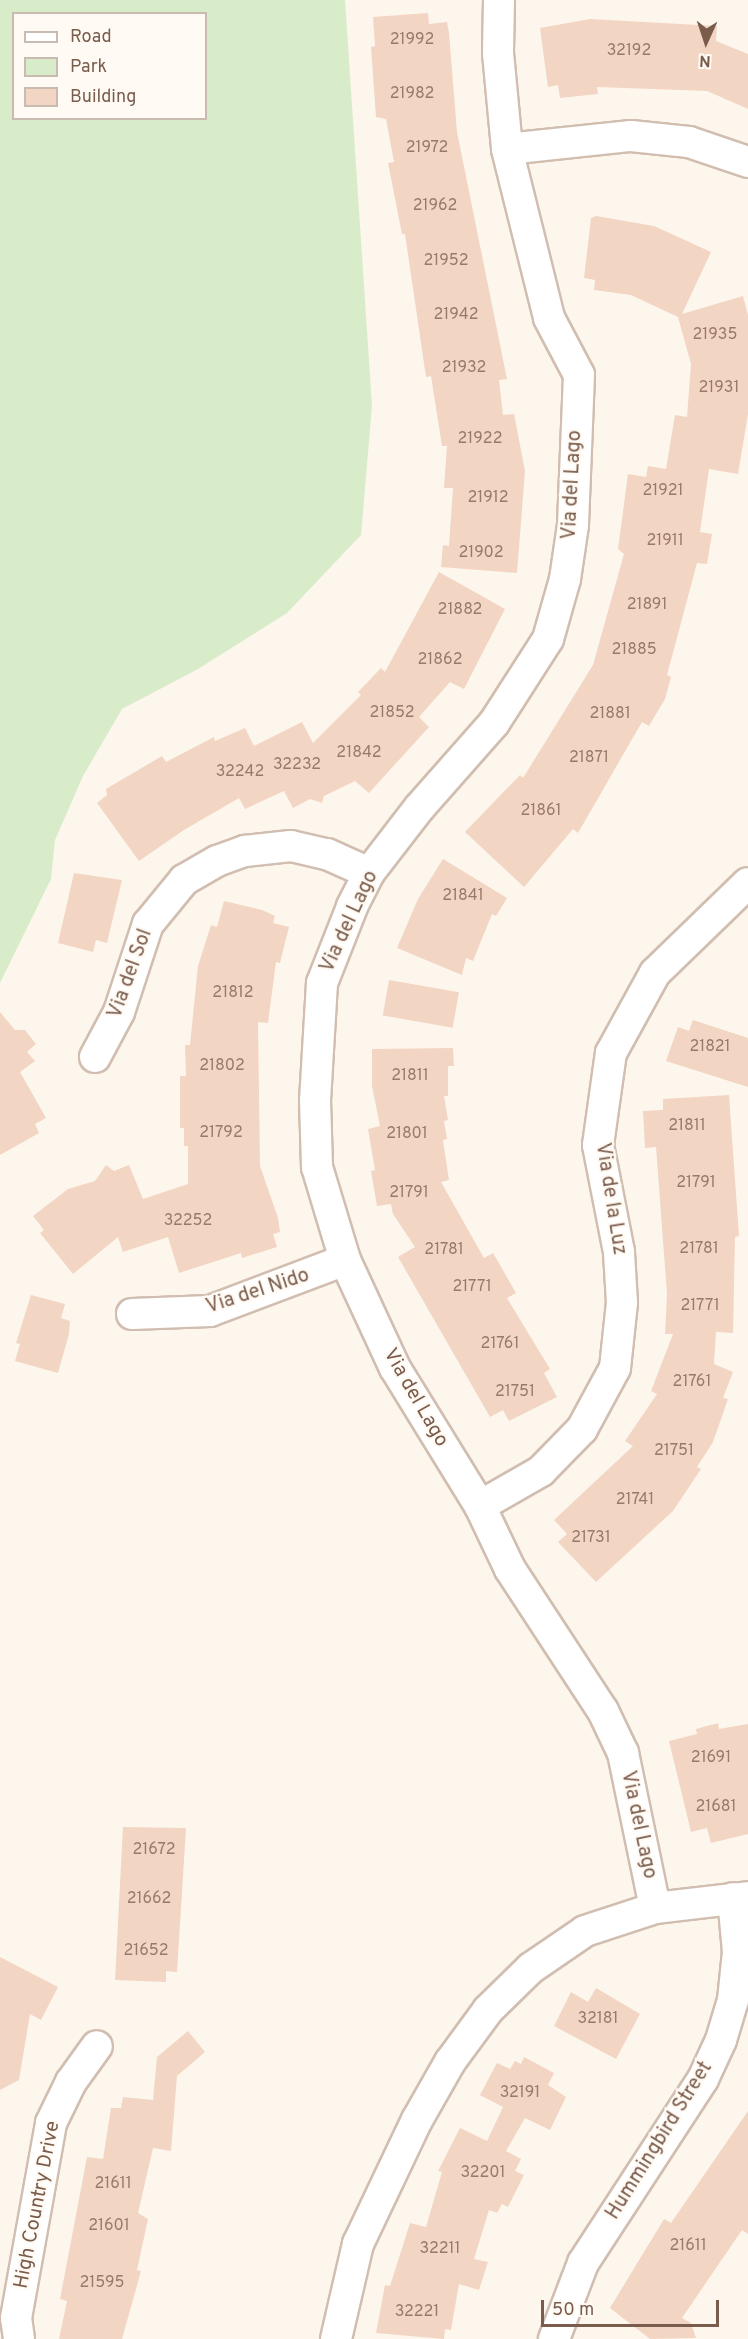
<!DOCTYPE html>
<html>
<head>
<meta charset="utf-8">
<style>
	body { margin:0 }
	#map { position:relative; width:748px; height:2339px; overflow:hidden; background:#fdf6ec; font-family:Overpass,sans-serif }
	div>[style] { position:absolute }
	.green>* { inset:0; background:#d8ecc9 }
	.building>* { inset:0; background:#f3d5c3; transform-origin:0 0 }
	.roads { filter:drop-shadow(2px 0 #d1beb0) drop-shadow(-2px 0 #d1beb0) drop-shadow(0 2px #d1beb0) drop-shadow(0 -2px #d1beb0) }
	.minor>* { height:30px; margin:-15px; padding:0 15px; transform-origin:15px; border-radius:15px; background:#fff }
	span { translate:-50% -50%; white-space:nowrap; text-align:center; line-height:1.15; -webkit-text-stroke:4.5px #fffaf3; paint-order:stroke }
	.number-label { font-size:16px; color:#987a6a }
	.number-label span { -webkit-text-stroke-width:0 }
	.street-label { font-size:20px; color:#7a5c4d }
	.legend { position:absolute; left:12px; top:12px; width:195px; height:108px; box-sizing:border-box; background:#fffaf3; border:2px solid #cabbb1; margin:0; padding:8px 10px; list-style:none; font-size:18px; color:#7a5c4d }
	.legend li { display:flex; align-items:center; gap:12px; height:30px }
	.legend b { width:30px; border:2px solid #cabbb1 }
	.north { position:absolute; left:676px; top:12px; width:60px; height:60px; -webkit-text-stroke:4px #fffaf3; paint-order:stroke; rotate:183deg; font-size:16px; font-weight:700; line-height:24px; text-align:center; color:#7a5c4d }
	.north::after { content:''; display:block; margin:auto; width:21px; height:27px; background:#7a5c4d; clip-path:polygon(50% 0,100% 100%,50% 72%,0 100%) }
	.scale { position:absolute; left:541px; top:2300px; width:178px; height:27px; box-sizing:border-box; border:3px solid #7a5c4d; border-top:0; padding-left:8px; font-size:18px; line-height:21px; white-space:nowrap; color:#7a5c4d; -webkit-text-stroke:4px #fffaf3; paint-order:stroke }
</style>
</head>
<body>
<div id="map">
	<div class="green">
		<div style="clip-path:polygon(evenodd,0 0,345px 0,372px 406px,361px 535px,287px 613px,198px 669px,122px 709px,83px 776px,55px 840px,51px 879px,0 983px,0 0,14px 14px,206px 14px,206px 118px,14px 118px,14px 14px)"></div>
	</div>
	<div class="building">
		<div style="clip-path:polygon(428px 13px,429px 24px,447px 22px,449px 33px,457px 132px,507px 379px,499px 380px,503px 415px,514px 414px,525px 471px,517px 573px,441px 567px,443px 545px,449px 546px,453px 488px,444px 488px,447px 446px,442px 446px,431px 376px,426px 377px,405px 234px,402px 234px,388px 163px,394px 162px,386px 119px,376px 117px,371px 47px,375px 46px,373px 17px)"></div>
		<div style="clip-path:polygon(590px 19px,717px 26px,716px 41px,748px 54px,748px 109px,707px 91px,597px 87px,598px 94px,560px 98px,558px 85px,548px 87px,540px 28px)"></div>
		<div style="clip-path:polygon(596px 216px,654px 226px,711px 252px,682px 314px,743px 296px,748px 315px,748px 414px,738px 474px,709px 469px,700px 532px,712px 534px,707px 564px,697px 563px,667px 675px,671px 677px,665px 699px,649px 726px,642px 722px,578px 833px,573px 829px,524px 887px,465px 832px,520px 775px,523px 778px,593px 665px,624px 554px,618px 549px,628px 474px,646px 477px,648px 466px,666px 469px,675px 415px,687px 417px,691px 364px,678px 317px,631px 295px,594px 290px,595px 280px,584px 278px,591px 218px)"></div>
		<div style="clip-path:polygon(439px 572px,505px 609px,464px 689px,450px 682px,419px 717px,429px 727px,369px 793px,355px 781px,324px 796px,322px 803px,310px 799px,293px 808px,284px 791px,245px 809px,239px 798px,184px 830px,139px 861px,97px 803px,107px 795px,106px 789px,162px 756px,166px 762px,214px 737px,215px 741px,245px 728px,254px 746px,302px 722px,313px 743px,361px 695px,358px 692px,381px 668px,385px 672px)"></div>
		<div style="clip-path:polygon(443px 859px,507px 898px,496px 916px,492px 914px,473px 961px,466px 958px,462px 975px,397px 948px,418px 899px)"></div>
		<div style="clip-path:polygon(74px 873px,122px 880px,107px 943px,96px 940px,93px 952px,58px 943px)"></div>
		<div style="clip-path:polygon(224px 901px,262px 910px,275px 916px,273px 923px,289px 927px,280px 963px,276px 962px,268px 1023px,258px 1022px,260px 1166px,278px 1218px,280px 1232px,273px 1234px,277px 1247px,242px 1258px,241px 1253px,179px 1273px,168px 1237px,123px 1252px,118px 1237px,73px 1274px,40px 1233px,44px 1230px,33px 1216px,68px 1189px,95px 1181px,106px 1165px,114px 1171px,129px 1165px,143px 1199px,188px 1184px,188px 1146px,184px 1146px,184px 1128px,180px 1128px,180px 1076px,186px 1076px,185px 1045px,190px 1045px,198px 966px,211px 925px,217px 927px)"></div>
		<div style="left:389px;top:980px;width:71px;height:36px;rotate:10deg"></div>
		<div style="clip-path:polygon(0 1012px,15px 1030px,25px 1030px,36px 1044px,27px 1052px,35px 1061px,20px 1072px,46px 1118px,35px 1124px,39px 1133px,0 1155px)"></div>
		<div style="clip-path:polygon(693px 1020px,748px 1038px,748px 1087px,666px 1061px,678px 1027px,689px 1031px)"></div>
		<div style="clip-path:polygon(453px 1048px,454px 1066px,448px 1066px,448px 1096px,444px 1096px,448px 1120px,444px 1121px,447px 1139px,443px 1140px,449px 1180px,441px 1182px,484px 1258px,493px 1253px,516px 1293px,507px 1298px,550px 1369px,544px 1373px,557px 1397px,509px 1421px,503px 1410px,490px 1417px,398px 1257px,415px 1247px,393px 1214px,391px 1204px,377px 1206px,371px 1171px,375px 1170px,368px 1129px,380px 1126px,372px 1086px,372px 1049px)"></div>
		<div style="clip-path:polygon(729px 1095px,739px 1236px,735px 1237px,733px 1333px,716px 1332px,714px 1364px,733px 1372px,723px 1398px,728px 1399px,713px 1442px,697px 1467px,701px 1469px,673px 1511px,596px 1582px,558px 1542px,567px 1534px,554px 1520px,633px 1446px,625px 1441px,657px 1394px,651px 1391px,673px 1334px,665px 1334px,667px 1294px,656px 1147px,645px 1148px,643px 1111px,663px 1110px,663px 1099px)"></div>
		<div style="clip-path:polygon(31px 1295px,65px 1304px,61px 1318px,70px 1321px,69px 1334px,58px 1373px,15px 1361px,20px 1344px,16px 1343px)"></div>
		<div style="clip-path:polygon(718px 1723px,719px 1729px,748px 1724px,748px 1834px,711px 1843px,707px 1828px,691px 1832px,669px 1741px,697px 1734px,696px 1729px)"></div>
		<div style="clip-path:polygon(123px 1827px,186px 1828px,177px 1972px,166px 1971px,166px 1982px,115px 1980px)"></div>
		<div style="clip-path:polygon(0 1957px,58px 1987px,41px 2020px,30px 2014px,19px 2080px,0 2090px)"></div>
		<div style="clip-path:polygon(596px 1988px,640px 2014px,616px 2059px,554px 2026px,571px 1992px,588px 2002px)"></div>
		<div style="clip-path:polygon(188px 2031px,205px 2052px,177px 2076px,171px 2151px,153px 2148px,138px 2213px,148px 2219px,137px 2270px,141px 2271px,122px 2339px,59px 2339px,67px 2301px,60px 2299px,87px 2157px,103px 2159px,111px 2108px,121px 2108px,123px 2097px,153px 2100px,157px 2057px)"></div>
		<div style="clip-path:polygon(524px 2057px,554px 2073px,548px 2085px,566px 2097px,550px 2130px,525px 2118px,506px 2151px,521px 2159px,515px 2171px,524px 2175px,508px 2207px,502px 2204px,497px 2213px,489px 2210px,474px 2259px,488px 2262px,479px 2290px,459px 2284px,451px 2330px,445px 2329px,444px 2339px,376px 2333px,385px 2285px,390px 2286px,410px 2223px,426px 2227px,442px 2172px,438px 2171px,460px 2128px,487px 2141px,503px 2107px,480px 2095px,497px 2063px,510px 2069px,515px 2061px,521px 2064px)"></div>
		<div style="clip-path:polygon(748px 2111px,748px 2234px,742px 2230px,682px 2318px,691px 2323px,696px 2338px,650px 2339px,610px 2308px,664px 2219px,671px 2223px)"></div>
	</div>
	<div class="roads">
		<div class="minor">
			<div style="left:499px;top:0;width:53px;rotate:91.1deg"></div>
			<div style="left:498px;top:53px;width:96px;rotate:84.6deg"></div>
			<div style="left:507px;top:149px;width:174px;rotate:76deg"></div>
			<div style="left:549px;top:318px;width:64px;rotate:62.2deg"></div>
			<div style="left:579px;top:375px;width:150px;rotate:92.3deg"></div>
			<div style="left:573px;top:525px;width:55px;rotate:98.4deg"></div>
			<div style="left:565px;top:579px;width:62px;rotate:105.8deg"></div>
			<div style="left:548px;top:639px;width:100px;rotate:122.7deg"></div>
			<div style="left:494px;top:723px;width:113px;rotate:131.4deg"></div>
			<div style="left:419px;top:808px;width:82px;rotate:127.6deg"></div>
			<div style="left:369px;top:873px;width:38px;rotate:117deg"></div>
			<div style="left:352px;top:907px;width:82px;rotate:111.5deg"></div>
			<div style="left:322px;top:983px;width:117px;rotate:93.4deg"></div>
			<div style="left:315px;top:1100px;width:67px;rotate:88.3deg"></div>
			<div style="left:317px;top:1167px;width:97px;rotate:73.2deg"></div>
			<div style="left:345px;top:1260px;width:119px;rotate:65.2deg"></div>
			<div style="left:395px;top:1368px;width:162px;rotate:58.4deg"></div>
			<div style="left:480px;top:1506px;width:70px;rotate:64.5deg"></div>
			<div style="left:510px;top:1569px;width:170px;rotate:56.8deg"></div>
			<div style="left:603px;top:1711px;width:47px;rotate:64.5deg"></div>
			<div style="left:623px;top:1753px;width:158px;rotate:78.3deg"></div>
			<div style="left:507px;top:149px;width:125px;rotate:-6deg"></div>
			<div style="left:631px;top:136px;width:58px;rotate:5.9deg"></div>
			<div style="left:689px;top:142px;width:62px;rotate:18.7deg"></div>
			<div style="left:95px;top:1057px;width:51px;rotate:-61.9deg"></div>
			<div style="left:119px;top:1012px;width:93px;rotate:-71.8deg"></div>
			<div style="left:148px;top:924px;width:57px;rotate:-50.7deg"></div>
			<div style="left:184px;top:880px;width:38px;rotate:-30deg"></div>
			<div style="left:217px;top:861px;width:30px;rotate:-20deg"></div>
			<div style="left:245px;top:851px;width:46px;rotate:-6.2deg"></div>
			<div style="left:291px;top:846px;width:37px;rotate:13deg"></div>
			<div style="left:327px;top:854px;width:46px;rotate:24.3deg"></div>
			<div style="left:132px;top:1314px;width:78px;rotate:-2.2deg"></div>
			<div style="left:210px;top:1311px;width:144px;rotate:-20.7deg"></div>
			<div style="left:480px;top:1506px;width:70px;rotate:-29.8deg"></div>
			<div style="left:541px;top:1471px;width:59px;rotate:-45.7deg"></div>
			<div style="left:582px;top:1429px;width:69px;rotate:-61.6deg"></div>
			<div style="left:615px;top:1368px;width:65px;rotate:-83.9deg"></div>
			<div style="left:622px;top:1303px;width:51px;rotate:-93.4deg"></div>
			<div style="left:619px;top:1252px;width:109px;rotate:-101.1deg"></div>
			<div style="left:598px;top:1145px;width:93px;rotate:-82deg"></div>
			<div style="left:611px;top:1053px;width:91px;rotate:-61.2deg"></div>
			<div style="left:655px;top:973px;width:129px;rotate:-44.1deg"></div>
			<div style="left:19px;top:2339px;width:21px;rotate:-98deg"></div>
			<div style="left:16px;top:2318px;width:198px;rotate:-79.8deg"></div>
			<div style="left:51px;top:2123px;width:46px;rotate:-64deg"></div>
			<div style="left:71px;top:2082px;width:44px;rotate:-54.2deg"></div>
			<div style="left:336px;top:2339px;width:98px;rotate:-77deg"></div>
			<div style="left:358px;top:2244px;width:137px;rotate:-64.6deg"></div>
			<div style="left:417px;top:2120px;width:67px;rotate:-60.4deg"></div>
			<div style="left:450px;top:2062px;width:64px;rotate:-53.8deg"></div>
			<div style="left:488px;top:2010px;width:60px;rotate:-44.3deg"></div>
			<div style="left:531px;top:1968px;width:65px;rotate:-34.4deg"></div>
			<div style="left:585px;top:1931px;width:74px;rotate:-18.2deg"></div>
			<div style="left:655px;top:1908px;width:94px;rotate:-6.7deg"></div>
			<div style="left:554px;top:2339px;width:81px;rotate:-69.1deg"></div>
			<div style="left:583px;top:2263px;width:220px;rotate:-56.9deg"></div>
			<div style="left:703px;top:2079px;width:43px;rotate:-65.2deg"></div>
			<div style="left:721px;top:2040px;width:42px;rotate:-73.3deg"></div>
			<div style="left:733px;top:2000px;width:48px;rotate:-84.1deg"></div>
			<div style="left:738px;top:1952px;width:54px;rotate:-95.3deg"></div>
		</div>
	</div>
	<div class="number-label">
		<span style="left:412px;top:40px">21992</span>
		<span style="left:629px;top:51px">32192</span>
		<span style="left:412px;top:94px">21982</span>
		<span style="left:427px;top:148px">21972</span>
		<span style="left:435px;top:206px">21962</span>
		<span style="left:446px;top:261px">21952</span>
		<span style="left:456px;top:315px">21942</span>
		<span style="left:715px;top:335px">21935</span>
		<span style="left:464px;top:368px">21932</span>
		<span style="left:719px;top:388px">21931</span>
		<span style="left:480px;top:439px">21922</span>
		<span style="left:663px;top:491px">21921</span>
		<span style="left:488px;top:498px">21912</span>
		<span style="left:665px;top:541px">21911</span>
		<span style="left:481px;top:553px">21902</span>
		<span style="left:647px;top:605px">21891</span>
		<span style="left:460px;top:610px">21882</span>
		<span style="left:634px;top:650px">21885</span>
		<span style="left:440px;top:660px">21862</span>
		<span style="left:392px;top:713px">21852</span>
		<span style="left:610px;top:714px">21881</span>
		<span style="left:359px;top:753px">21842</span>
		<span style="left:589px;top:758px">21871</span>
		<span style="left:297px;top:765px">32232</span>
		<span style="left:240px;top:772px">32242</span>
		<span style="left:541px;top:811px">21861</span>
		<span style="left:463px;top:896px">21841</span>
		<span style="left:233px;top:993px">21812</span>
		<span style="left:710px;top:1047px">21821</span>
		<span style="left:222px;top:1066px">21802</span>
		<span style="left:410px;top:1076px">21811</span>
		<span style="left:687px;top:1126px">21811</span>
		<span style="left:221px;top:1133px">21792</span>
		<span style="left:407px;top:1134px">21801</span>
		<span style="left:696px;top:1183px">21791</span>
		<span style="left:409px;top:1193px">21791</span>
		<span style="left:188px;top:1221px">32252</span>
		<span style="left:699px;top:1249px">21781</span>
		<span style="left:444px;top:1250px">21781</span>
		<span style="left:472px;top:1287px">21771</span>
		<span style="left:700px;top:1306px">21771</span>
		<span style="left:500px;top:1344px">21761</span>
		<span style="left:692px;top:1382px">21761</span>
		<span style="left:515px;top:1392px">21751</span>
		<span style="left:674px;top:1451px">21751</span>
		<span style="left:635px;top:1500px">21741</span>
		<span style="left:591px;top:1538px">21731</span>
		<span style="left:711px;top:1758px">21691</span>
		<span style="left:716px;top:1807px">21681</span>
		<span style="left:154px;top:1850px">21672</span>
		<span style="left:149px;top:1899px">21662</span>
		<span style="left:146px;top:1951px">21652</span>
		<span style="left:598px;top:2019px">32181</span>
		<span style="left:520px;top:2093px">32191</span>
		<span style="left:483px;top:2173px">32201</span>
		<span style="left:113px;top:2184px">21611</span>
		<span style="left:109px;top:2226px">21601</span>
		<span style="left:688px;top:2246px">21611</span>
		<span style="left:440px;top:2249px">32211</span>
		<span style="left:102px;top:2283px">21595</span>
		<span style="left:417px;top:2312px">32221</span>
	</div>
	<div class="street-label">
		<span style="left:573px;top:485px;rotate:-87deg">Via del Lago</span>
		<span style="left:350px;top:922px;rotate:-65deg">Via del Lago</span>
		<span style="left:131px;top:974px;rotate:-70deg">Via del Sol</span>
		<span style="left:610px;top:1199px;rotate:81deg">Via de la Luz</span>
		<span style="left:258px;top:1292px;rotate:-18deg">Via del Nido</span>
		<span style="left:415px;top:1398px;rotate:60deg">Via del Lago</span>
		<span style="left:638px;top:1825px;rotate:78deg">Via del Lago</span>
		<span style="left:660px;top:2141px;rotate:-58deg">Hummingbird Street</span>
		<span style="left:38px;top:2205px;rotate:-79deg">High Country Drive</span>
	</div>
	<ul class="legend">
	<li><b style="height:8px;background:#fff"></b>Road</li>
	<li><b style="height:16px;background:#d8ecc9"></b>Park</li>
	<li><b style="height:16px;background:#f3d5c3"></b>Building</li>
	</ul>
	<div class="north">N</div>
	<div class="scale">50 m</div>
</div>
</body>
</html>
